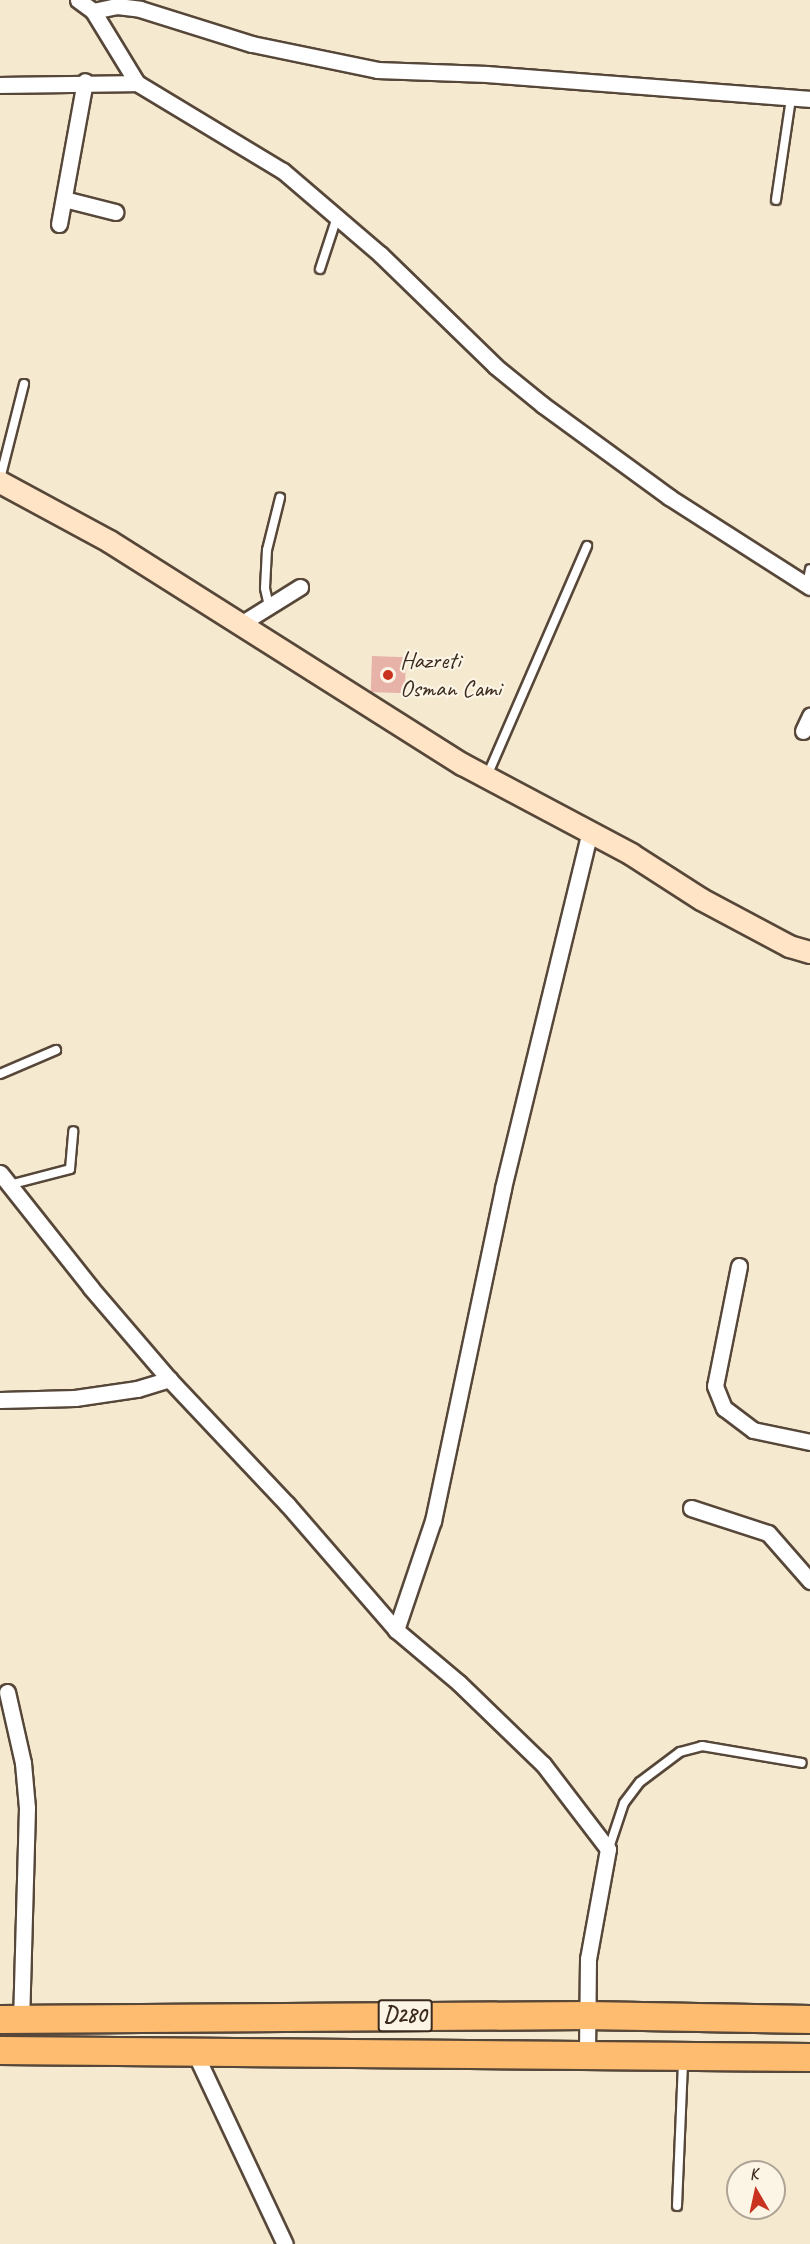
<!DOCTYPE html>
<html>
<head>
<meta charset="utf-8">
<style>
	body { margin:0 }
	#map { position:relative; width:810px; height:2244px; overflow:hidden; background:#f5e9d0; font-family:Caveat,sans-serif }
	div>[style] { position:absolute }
	.building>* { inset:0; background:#e7b2a8; transform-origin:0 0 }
	.roads { filter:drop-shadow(2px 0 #574739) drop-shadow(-2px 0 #574739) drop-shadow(0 2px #574739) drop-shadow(0 -2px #574739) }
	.lane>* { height:8px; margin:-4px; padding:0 4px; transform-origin:4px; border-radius:4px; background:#fff }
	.street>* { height:15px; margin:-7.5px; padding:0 7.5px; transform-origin:7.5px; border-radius:7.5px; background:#fff }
	.secondary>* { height:21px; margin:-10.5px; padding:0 10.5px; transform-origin:10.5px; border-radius:10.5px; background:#ffe4c6 }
	.highway>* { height:27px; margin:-13.5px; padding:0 13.5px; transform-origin:13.5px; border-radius:13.5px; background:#febc70 }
	.dots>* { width:16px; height:16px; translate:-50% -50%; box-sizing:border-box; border:3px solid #fcf5e5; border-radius:50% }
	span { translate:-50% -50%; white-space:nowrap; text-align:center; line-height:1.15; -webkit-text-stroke:4.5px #fcf5e5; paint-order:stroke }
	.shield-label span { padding:2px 4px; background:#fcf5e5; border:2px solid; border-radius:4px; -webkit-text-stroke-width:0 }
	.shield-label { font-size:22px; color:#3b2a1e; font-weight:700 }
	.poi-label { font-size:24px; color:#3b2a1e }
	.left { translate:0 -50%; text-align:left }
	.north { position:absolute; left:726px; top:2160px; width:60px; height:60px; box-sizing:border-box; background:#fcf5e5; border:2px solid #afa495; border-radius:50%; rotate:351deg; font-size:16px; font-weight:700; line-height:24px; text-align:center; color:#3b2a1e }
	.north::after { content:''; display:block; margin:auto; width:21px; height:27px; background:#c8321e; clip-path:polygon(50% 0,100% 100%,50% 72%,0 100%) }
</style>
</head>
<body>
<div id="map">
	<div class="building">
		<div style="left:372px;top:656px;width:34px;height:36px;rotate:2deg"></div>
	</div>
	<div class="roads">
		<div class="lane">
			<div style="left:776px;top:200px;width:103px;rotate:-81.6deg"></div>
			<div style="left:320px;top:269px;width:55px;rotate:-71.9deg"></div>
			<div style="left:0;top:479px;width:98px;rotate:-75.8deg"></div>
			<div style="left:807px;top:585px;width:16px;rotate:-79deg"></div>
			<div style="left:269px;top:606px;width:18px;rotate:-103deg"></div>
			<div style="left:265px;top:588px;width:38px;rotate:-87deg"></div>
			<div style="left:267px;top:550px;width:54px;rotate:-76deg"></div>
			<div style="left:487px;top:776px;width:251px;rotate:-66.5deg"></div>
			<div style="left:0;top:1074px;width:61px;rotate:-23.2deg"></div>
			<div style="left:9px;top:1185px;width:63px;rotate:-14.7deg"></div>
			<div style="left:70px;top:1169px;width:38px;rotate:-85deg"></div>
			<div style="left:609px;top:1848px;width:47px;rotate:-71.6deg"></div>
			<div style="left:624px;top:1803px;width:26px;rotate:-53deg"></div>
			<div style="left:640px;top:1782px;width:50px;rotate:-36.9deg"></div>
			<div style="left:680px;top:1752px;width:23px;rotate:-15deg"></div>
			<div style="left:702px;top:1746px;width:101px;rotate:9.6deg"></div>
			<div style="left:677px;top:2206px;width:146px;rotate:-87.6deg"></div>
		</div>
		<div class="street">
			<div style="left:78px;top:0;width:19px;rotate:36deg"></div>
			<div style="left:93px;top:11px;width:84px;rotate:58.6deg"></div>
			<div style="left:137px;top:83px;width:170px;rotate:31.1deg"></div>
			<div style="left:283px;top:171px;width:128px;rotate:40.6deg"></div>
			<div style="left:380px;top:254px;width:161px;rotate:44.2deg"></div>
			<div style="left:495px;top:366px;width:62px;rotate:39.1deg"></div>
			<div style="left:543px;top:405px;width:156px;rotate:36.1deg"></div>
			<div style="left:669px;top:497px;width:167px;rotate:32.6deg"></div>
			<div style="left:93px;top:11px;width:25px;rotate:-12deg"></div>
			<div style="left:117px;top:6px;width:23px;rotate:7deg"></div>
			<div style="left:140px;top:9px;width:117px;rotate:17.4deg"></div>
			<div style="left:252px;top:44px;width:128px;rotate:11.7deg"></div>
			<div style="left:377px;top:70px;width:110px;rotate:2.1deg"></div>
			<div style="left:487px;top:74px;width:324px;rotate:4.4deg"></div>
			<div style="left:0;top:85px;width:137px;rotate:-0.8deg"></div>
			<div style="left:64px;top:199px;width:53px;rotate:14.3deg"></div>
			<div style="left:59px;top:224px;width:145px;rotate:-79.7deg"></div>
			<div style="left:239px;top:625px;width:72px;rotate:-31.9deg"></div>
			<div style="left:803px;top:731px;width:17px;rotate:-65deg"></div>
			<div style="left:0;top:1173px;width:147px;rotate:51.6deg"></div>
			<div style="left:91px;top:1288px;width:120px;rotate:49.4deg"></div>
			<div style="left:169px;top:1379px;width:172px;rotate:46.7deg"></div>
			<div style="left:287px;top:1504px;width:167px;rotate:49.1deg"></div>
			<div style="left:396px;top:1630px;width:82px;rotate:40.1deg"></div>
			<div style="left:459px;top:1683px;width:117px;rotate:44deg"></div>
			<div style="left:543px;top:1764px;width:107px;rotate:52.6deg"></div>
			<div style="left:608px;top:1849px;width:112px;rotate:100.3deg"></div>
			<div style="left:588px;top:1959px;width:96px;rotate:90.6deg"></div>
			<div style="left:739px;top:1266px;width:122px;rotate:101.3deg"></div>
			<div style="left:715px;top:1386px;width:24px;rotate:68deg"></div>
			<div style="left:724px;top:1408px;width:36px;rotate:37deg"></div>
			<div style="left:753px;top:1430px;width:58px;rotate:11.9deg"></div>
			<div style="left:0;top:1400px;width:75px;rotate:-1.5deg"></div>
			<div style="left:75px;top:1398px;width:63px;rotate:-8.3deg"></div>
			<div style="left:137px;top:1389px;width:34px;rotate:-17deg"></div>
			<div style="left:691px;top:1508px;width:81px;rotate:18deg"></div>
			<div style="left:768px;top:1533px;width:64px;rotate:48.8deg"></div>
			<div style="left:396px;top:1630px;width:115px;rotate:-71.3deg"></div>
			<div style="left:433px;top:1521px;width:340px;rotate:-78.1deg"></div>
			<div style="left:503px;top:1188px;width:366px;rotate:-76.3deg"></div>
			<div style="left:7px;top:1692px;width:73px;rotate:77.3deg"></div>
			<div style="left:23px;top:1763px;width:45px;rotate:84.9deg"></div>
			<div style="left:27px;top:1808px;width:211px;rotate:91.6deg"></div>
			<div style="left:194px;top:2051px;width:213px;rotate:64.8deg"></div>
		</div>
		<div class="secondary">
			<div style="left:0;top:482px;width:124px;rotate:28.4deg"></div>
			<div style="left:109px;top:541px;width:418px;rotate:32.3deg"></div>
			<div style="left:462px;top:764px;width:191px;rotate:28deg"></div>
			<div style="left:631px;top:854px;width:83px;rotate:32.7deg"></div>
			<div style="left:701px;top:899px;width:100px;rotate:28.1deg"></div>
			<div style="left:789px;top:946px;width:22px;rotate:16deg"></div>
		</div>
		<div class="highway">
			<div style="left:0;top:2019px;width:586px;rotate:-0.39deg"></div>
			<div style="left:586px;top:2015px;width:224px;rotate:1deg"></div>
			<div style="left:0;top:2050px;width:810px;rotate:0.5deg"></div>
		</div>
	</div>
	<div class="dots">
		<div style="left:388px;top:675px;background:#c8321e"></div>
	</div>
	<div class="shield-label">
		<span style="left:405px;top:2016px">D280</span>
	</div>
	<div class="poi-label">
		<span class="left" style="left:400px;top:675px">Hazreti<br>Osman Cami</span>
	</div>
	<div class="north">K</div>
</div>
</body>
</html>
